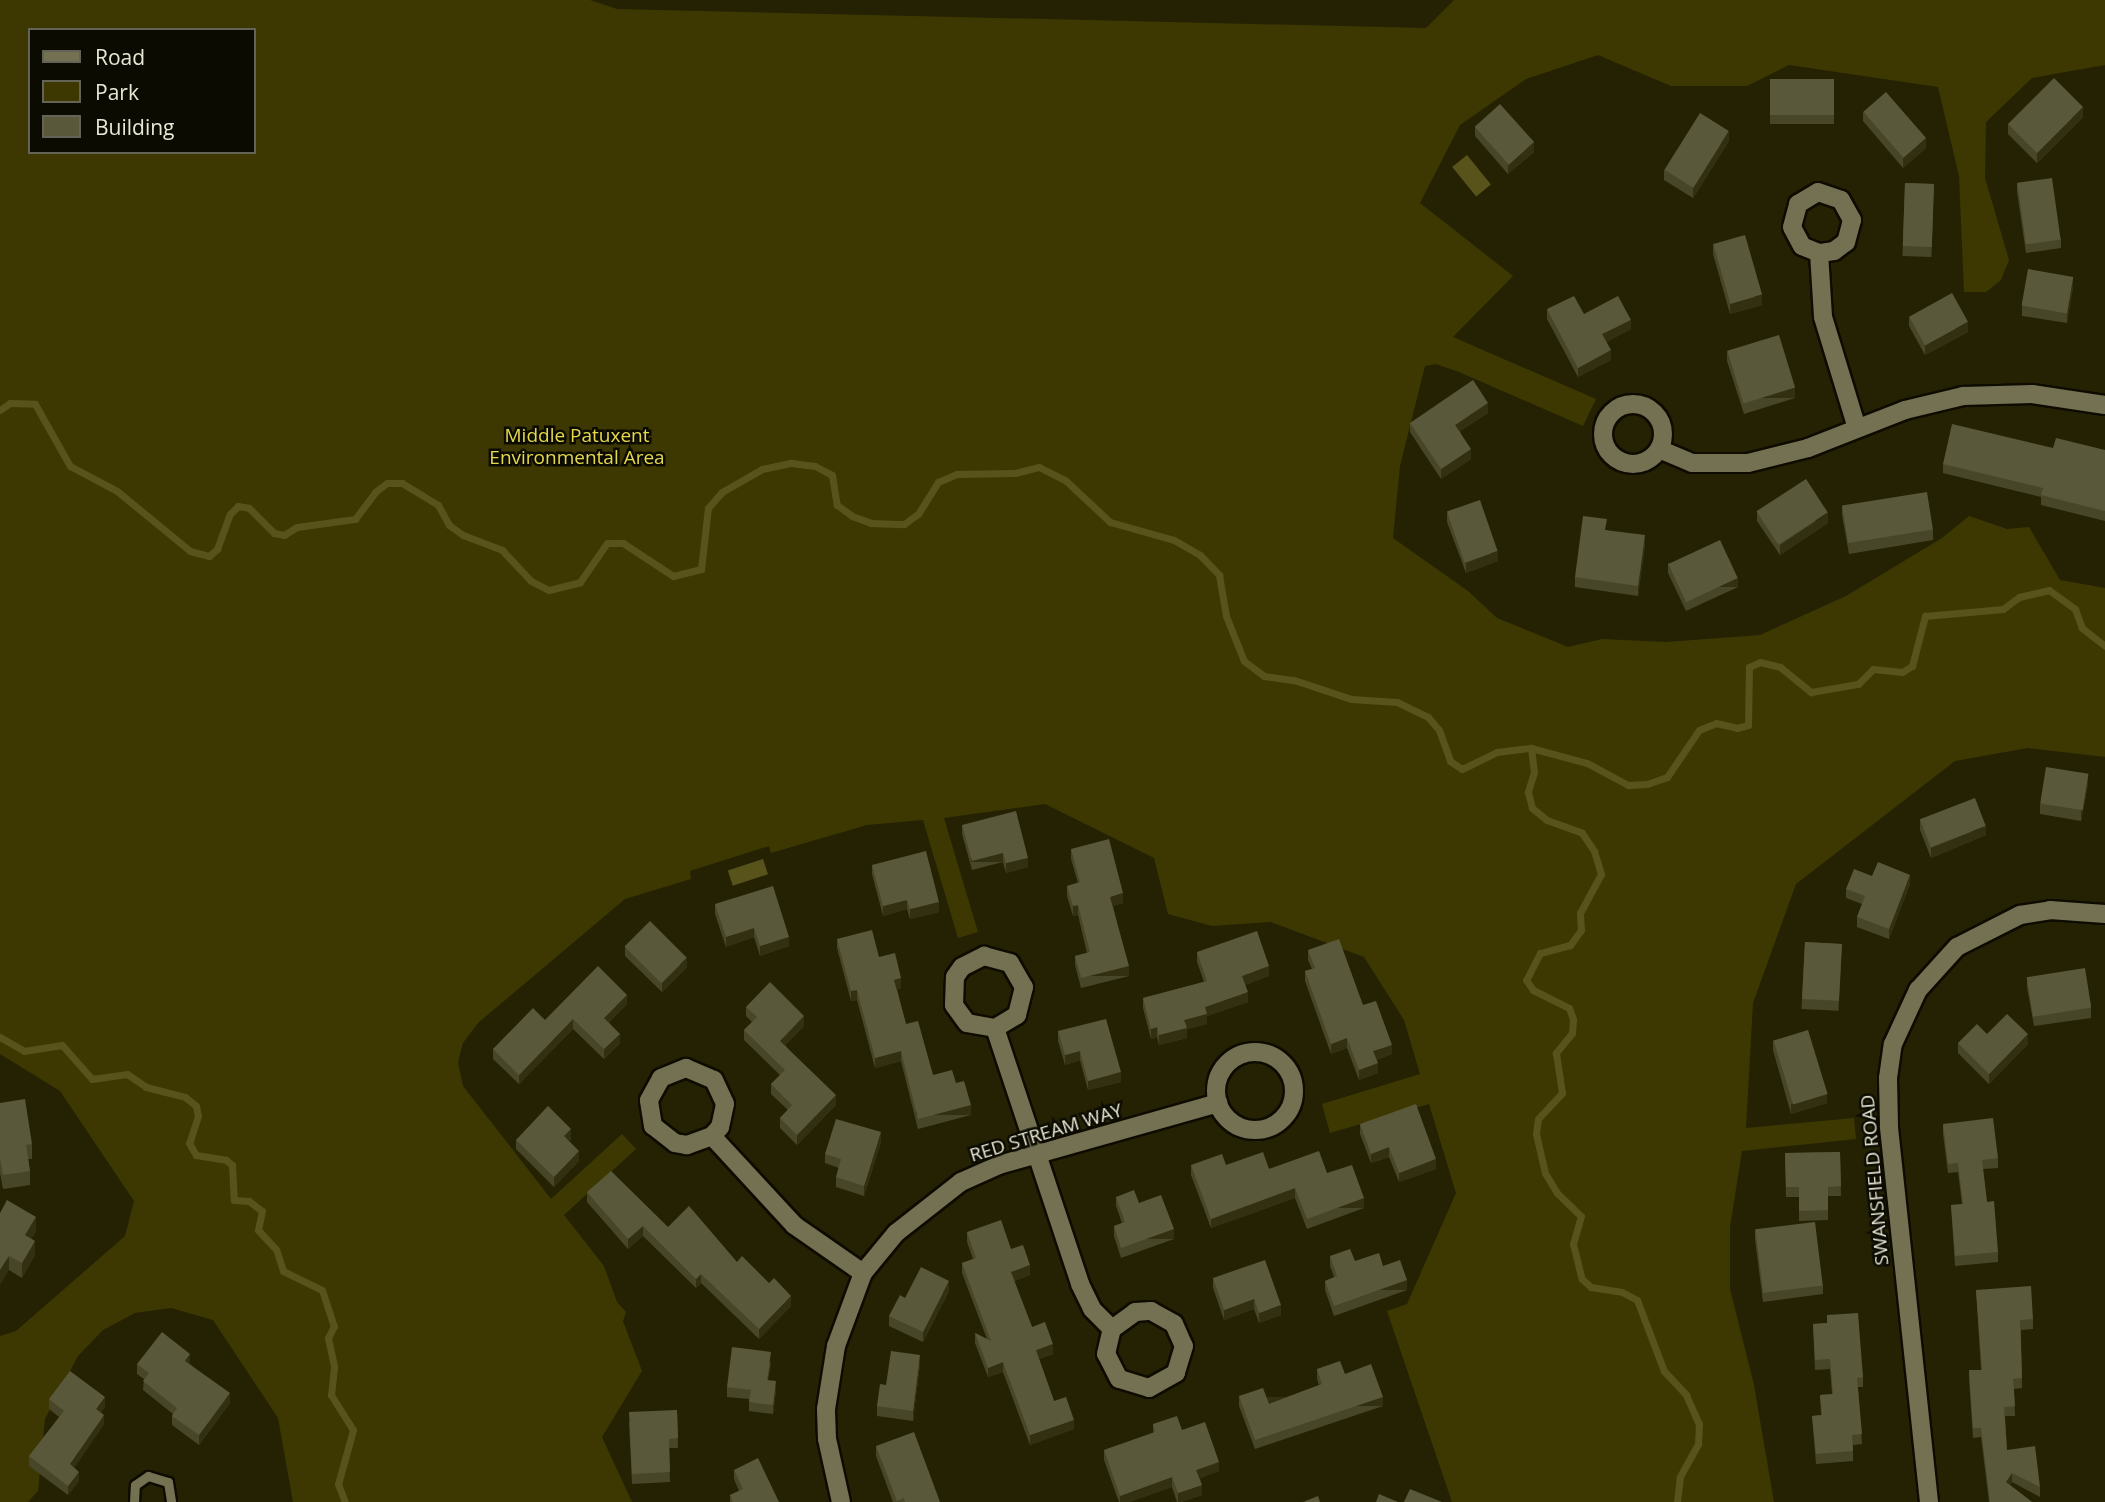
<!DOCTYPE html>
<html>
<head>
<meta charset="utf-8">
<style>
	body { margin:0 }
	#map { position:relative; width:2105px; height:1502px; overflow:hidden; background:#242203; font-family:"Open Sans",sans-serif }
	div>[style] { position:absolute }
	.green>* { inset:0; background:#3d3802 }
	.water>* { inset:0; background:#58531b; transform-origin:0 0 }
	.stream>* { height:7px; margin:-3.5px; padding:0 3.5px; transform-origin:3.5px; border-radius:3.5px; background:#58531b }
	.roads { filter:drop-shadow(2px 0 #0e0b00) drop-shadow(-2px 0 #0e0b00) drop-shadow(0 2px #0e0b00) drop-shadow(0 -2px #0e0b00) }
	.service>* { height:9px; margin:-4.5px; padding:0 4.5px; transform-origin:4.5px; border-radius:4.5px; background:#737151 }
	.minor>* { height:18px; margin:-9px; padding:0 9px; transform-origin:9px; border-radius:9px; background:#737151 }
	.minor>.ring { margin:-9px; padding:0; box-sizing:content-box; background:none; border:18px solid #737151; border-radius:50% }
	.wall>* { inset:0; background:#484628; transform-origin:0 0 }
	.shaded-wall>* { inset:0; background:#323011; transform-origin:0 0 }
	.building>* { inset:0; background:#59583b; transform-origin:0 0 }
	span { translate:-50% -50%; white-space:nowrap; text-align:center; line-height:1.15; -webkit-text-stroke:5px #0c0b02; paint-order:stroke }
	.park-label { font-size:19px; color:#e4d84b }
	.street-label { font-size:19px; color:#e9e8d6 }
	.legend { position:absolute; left:28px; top:28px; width:228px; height:126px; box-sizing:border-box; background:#0c0b02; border:2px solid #646357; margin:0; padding:9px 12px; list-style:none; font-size:21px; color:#e9e8d6 }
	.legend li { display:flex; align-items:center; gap:14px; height:35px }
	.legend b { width:35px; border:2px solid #646357 }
</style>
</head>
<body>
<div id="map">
	<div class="green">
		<div style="clip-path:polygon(evenodd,0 0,590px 0,617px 9px,1426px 28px,1454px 0,2105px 0,2105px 65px,2032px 78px,1986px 122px,1985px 178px,2009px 260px,2001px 280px,1986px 292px,1964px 292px,1959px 176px,1938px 87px,1789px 65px,1747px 86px,1671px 86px,1598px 55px,1526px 79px,1460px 125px,1420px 203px,1513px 276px,1453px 337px,1596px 399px,1583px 426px,1459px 372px,1436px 364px,1425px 366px,1400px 466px,1393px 538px,1468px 591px,1497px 618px,1568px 647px,1602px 639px,1666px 642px,1760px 635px,1846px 596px,1942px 538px,1969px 516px,2007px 529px,2029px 527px,2060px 580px,2105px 588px,2105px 757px,2028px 748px,1955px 761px,1796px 884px,1753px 1003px,1746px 1128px,1854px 1118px,1856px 1139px,1742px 1151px,1730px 1227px,1730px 1289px,1754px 1385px,1774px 1502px,1452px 1502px,1387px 1311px,1407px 1304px,1456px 1193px,1429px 1104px,1330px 1133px,1322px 1104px,1420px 1074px,1404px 1020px,1364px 957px,1271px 922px,1212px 926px,1168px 914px,1154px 858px,1045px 804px,944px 818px,978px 932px,958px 938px,923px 820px,867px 825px,771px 853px,769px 846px,690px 871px,691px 879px,625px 899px,478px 1023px,463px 1043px,458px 1062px,463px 1086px,551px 1199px,622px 1134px,636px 1149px,564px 1215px,604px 1266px,617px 1302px,626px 1312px,623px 1321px,642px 1371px,602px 1437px,632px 1502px,293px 1502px,278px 1418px,213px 1320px,171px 1308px,135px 1313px,103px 1330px,78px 1356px,45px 1419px,38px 1491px,28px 1502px,0 1502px,0 1336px,16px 1331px,125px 1236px,134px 1201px,60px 1091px,0 1054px,0 0,30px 30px,254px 30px,254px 152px,30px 152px,30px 30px)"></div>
	</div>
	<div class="water">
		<div style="left:1467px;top:155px;width:38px;height:19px;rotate:51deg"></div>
		<div style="left:763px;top:859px;width:16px;height:37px;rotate:72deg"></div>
	</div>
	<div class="stream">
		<div style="left:0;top:410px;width:12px;rotate:-35deg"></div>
		<div style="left:10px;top:403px;width:25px;rotate:2deg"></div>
		<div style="left:35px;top:404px;width:71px;rotate:60.6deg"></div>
		<div style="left:70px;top:466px;width:53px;rotate:28deg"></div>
		<div style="left:117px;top:491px;width:94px;rotate:39.4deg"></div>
		<div style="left:190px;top:551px;width:20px;rotate:15deg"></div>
		<div style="left:209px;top:556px;width:11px;rotate:-41deg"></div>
		<div style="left:217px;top:549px;width:37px;rotate:-70deg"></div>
		<div style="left:230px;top:514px;width:11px;rotate:-45deg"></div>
		<div style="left:238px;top:506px;width:11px;rotate:10deg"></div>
		<div style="left:249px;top:508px;width:35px;rotate:45deg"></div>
		<div style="left:274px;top:533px;width:10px;rotate:11deg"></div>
		<div style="left:284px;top:535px;width:15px;rotate:-32deg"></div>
		<div style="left:297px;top:527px;width:59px;rotate:-7.9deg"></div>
		<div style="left:355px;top:519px;width:34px;rotate:-53deg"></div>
		<div style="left:375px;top:492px;width:15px;rotate:-37deg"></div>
		<div style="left:387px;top:483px;width:15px"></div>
		<div style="left:402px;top:483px;width:42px;rotate:31.4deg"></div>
		<div style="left:438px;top:505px;width:23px;rotate:61deg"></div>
		<div style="left:449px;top:525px;width:17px;rotate:36deg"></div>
		<div style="left:463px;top:535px;width:42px;rotate:21deg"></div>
		<div style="left:502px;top:550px;width:42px;rotate:46.9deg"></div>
		<div style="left:531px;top:581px;width:20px;rotate:27deg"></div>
		<div style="left:549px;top:590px;width:32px;rotate:-14deg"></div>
		<div style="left:580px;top:582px;width:47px;rotate:-55.3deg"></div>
		<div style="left:607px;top:543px;width:16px"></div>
		<div style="left:623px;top:543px;width:60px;rotate:33.4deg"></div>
		<div style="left:673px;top:576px;width:29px;rotate:-14deg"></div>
		<div style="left:701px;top:569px;width:61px;rotate:-83.5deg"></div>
		<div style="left:708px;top:508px;width:21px;rotate:-49deg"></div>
		<div style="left:722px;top:492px;width:46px;rotate:-29.9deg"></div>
		<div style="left:762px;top:469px;width:30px;rotate:-12deg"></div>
		<div style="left:791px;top:463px;width:24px;rotate:7deg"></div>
		<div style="left:815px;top:466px;width:19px;rotate:28deg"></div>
		<div style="left:832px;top:475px;width:30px;rotate:81deg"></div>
		<div style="left:837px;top:505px;width:19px;rotate:36deg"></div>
		<div style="left:852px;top:516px;width:20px;rotate:20deg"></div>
		<div style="left:871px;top:523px;width:33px;rotate:2deg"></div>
		<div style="left:904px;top:524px;width:17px;rotate:-36deg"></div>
		<div style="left:918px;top:514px;width:38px;rotate:-58deg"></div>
		<div style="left:938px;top:482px;width:21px;rotate:-23deg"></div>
		<div style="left:957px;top:474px;width:58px;rotate:-1deg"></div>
		<div style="left:1015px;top:473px;width:25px;rotate:-14deg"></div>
		<div style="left:1039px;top:467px;width:29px;rotate:27deg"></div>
		<div style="left:1065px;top:480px;width:62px;rotate:43deg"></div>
		<div style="left:1110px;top:522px;width:66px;rotate:15.7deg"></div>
		<div style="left:1174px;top:540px;width:30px;rotate:30deg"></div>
		<div style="left:1200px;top:555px;width:28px;rotate:46deg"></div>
		<div style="left:1219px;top:575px;width:42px;rotate:80.3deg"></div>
		<div style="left:1226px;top:616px;width:48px;rotate:68.2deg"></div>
		<div style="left:1244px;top:661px;width:25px;rotate:37deg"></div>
		<div style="left:1264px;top:676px;width:30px;rotate:8deg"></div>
		<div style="left:1294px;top:680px;width:60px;rotate:18.4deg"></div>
		<div style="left:1351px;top:699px;width:46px;rotate:3.7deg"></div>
		<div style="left:1397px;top:702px;width:34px;rotate:26deg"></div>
		<div style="left:1428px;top:717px;width:17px;rotate:50deg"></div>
		<div style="left:1439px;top:730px;width:33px;rotate:70deg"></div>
		<div style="left:1450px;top:761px;width:14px;rotate:34deg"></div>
		<div style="left:1462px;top:769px;width:39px;rotate:-26deg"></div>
		<div style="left:1497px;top:752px;width:34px;rotate:-7deg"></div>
		<div style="left:1531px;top:748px;width:58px;rotate:15deg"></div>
		<div style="left:1587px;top:763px;width:47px;rotate:28.2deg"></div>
		<div style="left:1628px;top:785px;width:19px;rotate:-3deg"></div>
		<div style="left:1647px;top:784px;width:21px;rotate:-19deg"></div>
		<div style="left:1667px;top:777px;width:57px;rotate:-55.8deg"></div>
		<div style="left:1699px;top:730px;width:18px;rotate:-22deg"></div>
		<div style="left:1716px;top:723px;width:22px;rotate:13deg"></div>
		<div style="left:1737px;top:728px;width:11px;rotate:-15deg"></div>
		<div style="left:1748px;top:725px;width:58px;rotate:-89deg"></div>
		<div style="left:1749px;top:667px;width:12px;rotate:-24deg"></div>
		<div style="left:1760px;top:662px;width:21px;rotate:14deg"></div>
		<div style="left:1780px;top:667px;width:40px;rotate:39deg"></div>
		<div style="left:1811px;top:692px;width:48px;rotate:-9.7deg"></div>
		<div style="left:1858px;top:684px;width:21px;rotate:-45deg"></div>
		<div style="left:1873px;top:669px;width:29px;rotate:6deg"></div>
		<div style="left:1902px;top:672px;width:12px;rotate:-31deg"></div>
		<div style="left:1912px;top:666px;width:52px;rotate:-75.4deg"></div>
		<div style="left:1925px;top:616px;width:78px;rotate:-5.1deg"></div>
		<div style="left:2003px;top:609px;width:20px;rotate:-37deg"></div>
		<div style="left:2019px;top:597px;width:31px;rotate:-13deg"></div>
		<div style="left:2049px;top:590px;width:32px;rotate:36deg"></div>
		<div style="left:2075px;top:609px;width:20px;rotate:70deg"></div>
		<div style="left:2082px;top:628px;width:29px;rotate:38deg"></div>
		<div style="left:1531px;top:748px;width:24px;rotate:83deg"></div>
		<div style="left:1534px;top:772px;width:21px;rotate:107deg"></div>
		<div style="left:1528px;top:792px;width:16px;rotate:76deg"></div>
		<div style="left:1532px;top:808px;width:19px;rotate:39deg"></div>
		<div style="left:1547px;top:820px;width:37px;rotate:20deg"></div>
		<div style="left:1582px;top:833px;width:22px;rotate:56deg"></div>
		<div style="left:1594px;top:851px;width:24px;rotate:73deg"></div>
		<div style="left:1601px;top:874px;width:44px;rotate:118.3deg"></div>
		<div style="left:1580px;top:913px;width:17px;rotate:87deg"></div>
		<div style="left:1581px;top:930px;width:19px;rotate:126deg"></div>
		<div style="left:1570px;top:945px;width:31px;rotate:165deg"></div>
		<div style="left:1540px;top:953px;width:30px;rotate:117deg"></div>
		<div style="left:1526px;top:980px;width:12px;rotate:55deg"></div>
		<div style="left:1533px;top:990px;width:40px;rotate:26.6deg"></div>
		<div style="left:1569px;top:1008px;width:12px;rotate:70deg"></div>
		<div style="left:1573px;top:1019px;width:14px;rotate:94deg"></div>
		<div style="left:1572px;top:1033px;width:26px;rotate:129deg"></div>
		<div style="left:1556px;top:1053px;width:40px;rotate:81.5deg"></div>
		<div style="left:1562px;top:1093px;width:35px;rotate:133deg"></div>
		<div style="left:1538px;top:1119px;width:15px;rotate:98deg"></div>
		<div style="left:1536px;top:1134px;width:40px;rotate:77deg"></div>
		<div style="left:1545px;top:1173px;width:23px;rotate:59deg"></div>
		<div style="left:1557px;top:1193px;width:33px;rotate:44deg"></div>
		<div style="left:1581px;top:1216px;width:29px;rotate:106deg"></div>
		<div style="left:1573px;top:1244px;width:36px;rotate:76deg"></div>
		<div style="left:1582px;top:1279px;width:12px;rotate:42deg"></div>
		<div style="left:1591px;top:1287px;width:31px;rotate:9deg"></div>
		<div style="left:1622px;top:1292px;width:17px;rotate:28deg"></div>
		<div style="left:1637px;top:1300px;width:76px;rotate:69.2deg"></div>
		<div style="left:1664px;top:1371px;width:33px;rotate:47deg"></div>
		<div style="left:1686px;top:1395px;width:32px;rotate:66deg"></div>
		<div style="left:1699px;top:1424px;width:20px;rotate:93deg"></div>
		<div style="left:1698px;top:1444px;width:38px;rotate:119deg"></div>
		<div style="left:1680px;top:1477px;width:25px;rotate:97deg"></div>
		<div style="left:0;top:1037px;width:28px;rotate:30deg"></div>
		<div style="left:24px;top:1051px;width:38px;rotate:-9deg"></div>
		<div style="left:62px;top:1045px;width:45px;rotate:48.6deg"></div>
		<div style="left:92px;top:1079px;width:35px;rotate:-8deg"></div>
		<div style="left:127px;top:1074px;width:23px;rotate:34deg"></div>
		<div style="left:146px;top:1087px;width:40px;rotate:14.4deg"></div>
		<div style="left:185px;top:1097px;width:14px;rotate:39deg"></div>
		<div style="left:196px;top:1106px;width:10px;rotate:79deg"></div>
		<div style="left:198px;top:1116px;width:28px;rotate:108deg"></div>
		<div style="left:189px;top:1143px;width:14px;rotate:60deg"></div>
		<div style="left:196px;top:1155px;width:30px;rotate:9deg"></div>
		<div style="left:226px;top:1160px;width:8px;rotate:40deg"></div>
		<div style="left:232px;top:1165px;width:35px;rotate:87deg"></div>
		<div style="left:234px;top:1200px;width:15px;rotate:4deg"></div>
		<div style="left:249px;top:1201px;width:16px;rotate:38deg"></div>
		<div style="left:262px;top:1211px;width:19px;rotate:102deg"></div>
		<div style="left:258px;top:1230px;width:26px;rotate:47deg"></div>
		<div style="left:276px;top:1249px;width:23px;rotate:72deg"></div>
		<div style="left:283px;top:1271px;width:43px;rotate:26deg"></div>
		<div style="left:322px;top:1290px;width:38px;rotate:72deg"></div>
		<div style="left:334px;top:1326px;width:13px;rotate:117deg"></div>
		<div style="left:328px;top:1338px;width:30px;rotate:78deg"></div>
		<div style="left:334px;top:1367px;width:28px;rotate:96deg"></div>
		<div style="left:331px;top:1395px;width:41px;rotate:57.8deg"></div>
		<div style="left:353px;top:1430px;width:56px;rotate:105.5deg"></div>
		<div style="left:338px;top:1484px;width:19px;rotate:69deg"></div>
	</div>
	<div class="roads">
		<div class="service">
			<div style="left:134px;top:1502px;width:17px;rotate:-87deg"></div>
			<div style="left:135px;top:1485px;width:16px;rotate:-35deg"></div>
			<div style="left:148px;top:1476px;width:21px;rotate:17deg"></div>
			<div style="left:168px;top:1482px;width:20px;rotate:81deg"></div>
		</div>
		<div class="minor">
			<div style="left:1819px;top:253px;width:18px;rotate:-158deg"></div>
			<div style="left:1802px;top:246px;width:21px;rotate:-118deg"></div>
			<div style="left:1792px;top:227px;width:24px;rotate:-75deg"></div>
			<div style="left:1798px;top:204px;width:23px;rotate:-31deg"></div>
			<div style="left:1818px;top:192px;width:24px;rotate:19deg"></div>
			<div style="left:1841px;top:200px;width:23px;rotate:61deg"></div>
			<div style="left:1852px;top:220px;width:23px;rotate:105deg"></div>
			<div style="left:1846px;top:242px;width:15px;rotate:143deg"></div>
			<div style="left:1834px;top:251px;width:15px;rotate:172deg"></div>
			<div style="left:1819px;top:253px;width:64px;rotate:86.4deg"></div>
			<div style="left:1823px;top:317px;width:113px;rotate:73deg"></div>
			<div class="ring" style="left:1603px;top:404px;width:42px;height:42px"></div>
			<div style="left:1659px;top:449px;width:36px;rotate:23deg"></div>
			<div style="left:1692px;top:463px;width:56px"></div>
			<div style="left:1748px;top:463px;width:62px;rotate:-14deg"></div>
			<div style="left:1808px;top:448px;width:104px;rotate:-21.4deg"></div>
			<div style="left:1905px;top:410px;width:60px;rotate:-13.6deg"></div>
			<div style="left:1963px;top:396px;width:69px;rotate:-1.7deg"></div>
			<div style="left:2032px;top:394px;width:74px;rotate:8.6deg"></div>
			<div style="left:995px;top:1028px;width:28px;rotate:-170deg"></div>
			<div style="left:967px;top:1023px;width:22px;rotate:-126deg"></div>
			<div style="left:954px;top:1005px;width:28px;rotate:-88deg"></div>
			<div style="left:955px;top:977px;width:12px;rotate:-55deg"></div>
			<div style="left:962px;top:967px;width:25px;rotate:-27deg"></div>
			<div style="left:984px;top:956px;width:27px;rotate:15deg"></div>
			<div style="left:1010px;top:963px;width:28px;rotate:60deg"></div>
			<div style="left:1024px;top:987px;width:29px;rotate:104deg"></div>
			<div style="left:1017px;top:1015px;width:26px;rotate:149deg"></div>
			<div style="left:995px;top:1028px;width:270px;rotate:71.6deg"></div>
			<div style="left:1080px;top:1284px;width:28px;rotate:64deg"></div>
			<div style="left:1092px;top:1309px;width:28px;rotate:45deg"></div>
			<div style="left:1112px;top:1329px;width:29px;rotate:-36deg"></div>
			<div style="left:1135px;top:1312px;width:16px;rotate:-4deg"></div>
			<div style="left:1151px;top:1311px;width:26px;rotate:29deg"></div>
			<div style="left:1174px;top:1324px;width:24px;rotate:66deg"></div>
			<div style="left:1184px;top:1346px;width:28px;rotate:107deg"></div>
			<div style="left:1176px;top:1373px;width:31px;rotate:151deg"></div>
			<div style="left:1149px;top:1388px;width:31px;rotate:-163deg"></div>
			<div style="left:1119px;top:1379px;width:28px;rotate:-117deg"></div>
			<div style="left:1106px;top:1354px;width:26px;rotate:-77deg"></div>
			<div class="ring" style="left:1216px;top:1052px;width:60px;height:60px"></div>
			<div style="left:712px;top:1136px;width:27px;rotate:160deg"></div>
			<div style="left:687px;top:1145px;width:12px;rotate:-171deg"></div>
			<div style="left:675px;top:1143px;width:28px;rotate:-142deg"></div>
			<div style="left:653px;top:1126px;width:26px;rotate:-99deg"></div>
			<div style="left:649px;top:1100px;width:25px;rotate:-61deg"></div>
			<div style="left:661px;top:1078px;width:27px;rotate:-22deg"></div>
			<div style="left:686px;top:1068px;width:30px;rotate:23deg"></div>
			<div style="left:714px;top:1080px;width:26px;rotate:65deg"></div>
			<div style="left:725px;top:1104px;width:24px;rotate:102deg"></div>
			<div style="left:720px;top:1127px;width:12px;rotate:132deg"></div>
			<div style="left:712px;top:1136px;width:121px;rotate:47.3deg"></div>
			<div style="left:794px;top:1225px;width:84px;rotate:34.8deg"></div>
			<div style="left:841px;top:1502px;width:65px;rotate:-102.5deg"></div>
			<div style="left:827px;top:1439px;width:30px;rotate:-92deg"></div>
			<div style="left:826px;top:1409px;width:64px;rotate:-81deg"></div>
			<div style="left:836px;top:1346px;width:78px;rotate:-69.7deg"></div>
			<div style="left:863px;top:1273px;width:52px;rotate:-50.5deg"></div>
			<div style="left:896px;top:1233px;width:83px;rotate:-38.1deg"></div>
			<div style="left:961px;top:1182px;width:42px;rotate:-24.1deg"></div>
			<div style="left:999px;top:1165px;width:228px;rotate:-15.8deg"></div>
			<div style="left:1929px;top:1502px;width:378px;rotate:-96.1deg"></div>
			<div style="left:1889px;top:1126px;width:48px;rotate:-91.2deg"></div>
			<div style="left:1888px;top:1078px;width:34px;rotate:-82deg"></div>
			<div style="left:1893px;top:1044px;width:60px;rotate:-65.2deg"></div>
			<div style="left:1918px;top:990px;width:58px;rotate:-47.8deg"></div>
			<div style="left:1957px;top:947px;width:71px;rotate:-26.9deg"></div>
			<div style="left:2020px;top:915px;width:30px;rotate:-9deg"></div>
			<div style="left:2050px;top:910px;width:55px;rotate:4.2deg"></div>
		</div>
	</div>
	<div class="wall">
		<div style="left:1770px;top:79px;width:64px;height:45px"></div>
		<div style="clip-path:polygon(1863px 112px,1926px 148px,1903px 168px,1863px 121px)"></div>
		<div style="clip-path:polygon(2083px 117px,2037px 163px,2008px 134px,2008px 124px)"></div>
		<div style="clip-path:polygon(1475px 127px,1534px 152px,1508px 174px,1475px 136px)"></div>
		<div style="clip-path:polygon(1729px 141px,1693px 198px,1664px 180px,1664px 170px)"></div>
		<div style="left:1905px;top:183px;width:29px;height:73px;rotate:2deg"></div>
		<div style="clip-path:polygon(2017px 183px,2061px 239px,2061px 248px,2026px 253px,2017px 192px)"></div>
		<div style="clip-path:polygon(1713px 244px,1762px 305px,1730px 314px,1713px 254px)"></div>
		<div style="clip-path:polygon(2073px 287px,2067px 323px,2022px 316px,2022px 306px)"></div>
		<div style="clip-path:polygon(1547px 309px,1584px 314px,1631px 329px,1606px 342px,1611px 360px,1578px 377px,1547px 319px)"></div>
		<div style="clip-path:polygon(1909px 317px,1968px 332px,1925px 355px,1909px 326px)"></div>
		<div style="clip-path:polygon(1727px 351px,1795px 398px,1744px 414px,1727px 361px)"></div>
		<div style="clip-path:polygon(1488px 413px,1460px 431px,1471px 459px,1441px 479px,1410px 432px,1410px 423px)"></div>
		<div style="clip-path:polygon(2053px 448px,2105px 450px,2105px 521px,2041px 505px,2041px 497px,1943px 473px,1943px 464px)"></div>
		<div style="clip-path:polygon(1842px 506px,1933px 530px,1933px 540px,1849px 554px,1842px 515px)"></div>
		<div style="clip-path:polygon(1757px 511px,1828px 523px,1780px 555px,1757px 521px)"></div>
		<div style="clip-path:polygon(1447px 513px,1498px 561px,1466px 573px,1447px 522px)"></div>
		<div style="clip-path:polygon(1606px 530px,1645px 545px,1638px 596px,1575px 587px,1575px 577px)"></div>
		<div style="clip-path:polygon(1668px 563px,1738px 587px,1686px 611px,1668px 573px)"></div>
		<div style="clip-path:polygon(2088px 784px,2081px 821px,2040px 814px,2040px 804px)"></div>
		<div style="clip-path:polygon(1920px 820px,1986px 835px,1931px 858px,1920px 830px)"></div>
		<div style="clip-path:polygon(962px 825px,1028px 867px,1006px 873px,1003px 862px,972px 870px,962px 834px)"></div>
		<div style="clip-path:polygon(1071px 849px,1123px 903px,1113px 906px,1129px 976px,1081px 988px,1075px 965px,1075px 956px,1087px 953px,1078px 915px,1073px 916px,1067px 896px,1067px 886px,1078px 883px,1071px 859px)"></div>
		<div style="clip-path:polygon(872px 865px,939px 912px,910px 919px,907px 909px,883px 916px,872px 874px)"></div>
		<div style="clip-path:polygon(1872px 876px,1910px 884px,1889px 939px,1857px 927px,1857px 917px,1862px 904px,1846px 898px,1846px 889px)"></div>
		<div style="clip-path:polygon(715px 904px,789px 946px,760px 956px,754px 937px,726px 947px,715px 914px)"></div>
		<div style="clip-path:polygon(837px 939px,879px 957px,901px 988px,897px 989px,906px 1024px,933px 1075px,956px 1083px,971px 1115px,918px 1129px,901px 1061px,875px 1068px,857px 1000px,851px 1001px,837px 948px)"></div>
		<div style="left:1805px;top:942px;width:37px;height:67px;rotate:3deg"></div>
		<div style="clip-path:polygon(625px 947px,687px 967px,662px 992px,625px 956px)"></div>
		<div style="clip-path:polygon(1308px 950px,1363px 1005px,1392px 1054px,1376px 1060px,1378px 1073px,1359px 1080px,1347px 1048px,1331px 1054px,1305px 981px,1305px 971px,1312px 969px,1308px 960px)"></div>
		<div style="clip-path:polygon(1197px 952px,1269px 976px,1245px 985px,1248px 1002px,1207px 1016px,1207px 1024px,1187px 1029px,1187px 1038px,1159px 1045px,1157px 1037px,1151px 1039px,1143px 1008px,1143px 998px,1204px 982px,1197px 962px)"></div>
		<div style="clip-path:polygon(2027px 977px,2091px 1008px,2091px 1018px,2034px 1026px,2027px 987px)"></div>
		<div style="clip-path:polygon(627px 1004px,609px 1022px,620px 1043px,604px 1059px,573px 1029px,519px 1084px,493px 1059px,493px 1049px,545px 1020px)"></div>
		<div style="clip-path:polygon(746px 1007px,804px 1026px,785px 1045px,836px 1105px,797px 1145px,780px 1128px,780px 1118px,788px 1110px,771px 1094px,771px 1084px,780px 1075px,744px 1040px,744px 1030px,752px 1022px,746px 1016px)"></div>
		<div style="clip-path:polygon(1058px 1031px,1121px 1082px,1088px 1090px,1080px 1060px,1065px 1065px,1058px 1041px)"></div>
		<div style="clip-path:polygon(1987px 1034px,2028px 1044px,1989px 1084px,1958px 1053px,1958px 1043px)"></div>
		<div style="clip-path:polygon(1773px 1040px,1827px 1103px,1791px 1114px,1773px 1050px)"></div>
		<div style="clip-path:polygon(0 1103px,32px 1144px,32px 1159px,28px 1159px,30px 1171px,30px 1185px,3px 1189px,0 1173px)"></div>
		<div style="clip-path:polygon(1360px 1124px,1436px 1169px,1399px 1182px,1389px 1157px,1371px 1163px,1360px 1134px)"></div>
		<div style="clip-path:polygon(1943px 1124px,1998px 1158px,1998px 1168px,1983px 1169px,1987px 1202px,1998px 1252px,1998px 1262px,1955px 1266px,1951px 1205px,1962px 1204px,1958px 1172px,1948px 1173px,1943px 1134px)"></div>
		<div style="clip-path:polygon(571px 1139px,569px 1141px,579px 1161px,554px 1187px,516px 1149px,516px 1140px)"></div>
		<div style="clip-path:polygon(881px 1142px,864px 1196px,836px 1187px,836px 1177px,839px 1168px,825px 1163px,825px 1154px)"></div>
		<div style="clip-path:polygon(1840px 1152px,1841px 1196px,1828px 1196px,1828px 1220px,1799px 1221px,1799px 1197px,1786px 1197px,1785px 1153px)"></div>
		<div style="clip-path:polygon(1191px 1165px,1226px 1165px,1327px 1173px,1364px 1208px,1307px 1229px,1295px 1198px,1211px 1228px,1191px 1175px)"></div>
		<div style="clip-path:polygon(587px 1192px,668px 1227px,737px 1262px,791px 1306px,759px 1339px,701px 1283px,696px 1288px,643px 1236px,628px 1249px,587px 1202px)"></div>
		<div style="clip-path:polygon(1116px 1197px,1139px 1203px,1174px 1239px,1121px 1258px,1114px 1236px,1114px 1226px,1122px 1223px,1116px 1206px)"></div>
		<div style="clip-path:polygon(0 1213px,36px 1231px,31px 1239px,35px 1255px,22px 1278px,9px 1270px)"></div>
		<div style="clip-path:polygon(1755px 1229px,1823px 1285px,1823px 1294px,1763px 1302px,1755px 1239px)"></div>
		<div style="clip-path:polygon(967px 1232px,1011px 1249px,1030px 1275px,1014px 1281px,1032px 1327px,1053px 1354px,1039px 1359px,1054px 1401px,1074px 1429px,1030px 1445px,1003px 1372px,988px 1377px,975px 1343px,975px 1333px,987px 1339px,962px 1273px,962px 1263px,973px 1259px,967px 1242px)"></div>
		<div style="clip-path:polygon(1330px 1256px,1355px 1261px,1407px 1290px,1334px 1316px,1325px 1290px,1325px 1281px,1334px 1277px,1330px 1266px)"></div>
		<div style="clip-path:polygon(1213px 1278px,1281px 1315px,1259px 1323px,1254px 1309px,1224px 1320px,1213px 1288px)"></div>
		<div style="clip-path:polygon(1976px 1290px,2033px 1319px,2033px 1329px,2021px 1330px,2022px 1388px,2014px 1389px,2015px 1416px,2005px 1416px,2007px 1450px,2040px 1487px,2040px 1497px,2012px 1482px,2010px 1485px,2032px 1502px,1989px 1502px,1981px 1437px,1973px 1438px,1969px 1380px,1969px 1370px,1981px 1370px)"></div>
		<div style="clip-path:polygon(949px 1291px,923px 1342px,889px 1326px,889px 1316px,905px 1298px)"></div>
		<div style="clip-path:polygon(1827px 1315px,1863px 1377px,1863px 1387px,1858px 1387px,1862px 1444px,1853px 1445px,1853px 1461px,1816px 1464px,1812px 1416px,1821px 1415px,1820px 1395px,1832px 1394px,1830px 1369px,1815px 1370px,1813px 1324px,1827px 1323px)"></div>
		<div style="clip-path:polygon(771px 1362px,768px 1380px,776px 1391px,773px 1414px,749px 1411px,749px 1399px,727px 1397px,727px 1387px)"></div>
		<div style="clip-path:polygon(137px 1364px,190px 1364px,230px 1403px,199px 1445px,172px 1425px,172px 1416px,173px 1414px,143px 1390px,144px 1379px,137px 1374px)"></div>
		<div style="clip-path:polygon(920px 1364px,913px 1421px,877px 1416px,877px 1406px,886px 1385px)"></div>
		<div style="clip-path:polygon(1317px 1369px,1345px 1374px,1383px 1406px,1255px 1449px,1239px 1406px,1239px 1396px,1269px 1404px,1319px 1385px,1317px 1379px)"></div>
		<div style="clip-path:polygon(49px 1399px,105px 1407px,101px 1412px,104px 1424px,74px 1468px,79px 1481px,68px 1495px,29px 1466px,29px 1456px,59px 1417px,49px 1409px)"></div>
		<div style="clip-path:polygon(677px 1410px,678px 1448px,669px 1448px,670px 1482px,632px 1484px,629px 1422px)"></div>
		<div style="clip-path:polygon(1153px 1424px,1182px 1430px,1219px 1471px,1200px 1478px,1202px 1495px,1181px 1502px,1177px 1502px,1172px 1487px,1129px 1502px,1119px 1502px,1104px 1460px,1104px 1450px,1153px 1433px)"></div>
		<div style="clip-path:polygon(876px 1446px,940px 1502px,893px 1502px,876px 1456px)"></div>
		<div style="clip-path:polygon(734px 1470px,779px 1502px,730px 1502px,730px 1495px,739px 1491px,734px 1479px)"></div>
	</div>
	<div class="shaded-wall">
		<div style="clip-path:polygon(2083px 107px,2083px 117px,2037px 163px,2037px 153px)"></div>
		<div style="clip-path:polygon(1729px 131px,1729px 141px,1693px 198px,1693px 188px)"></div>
		<div style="clip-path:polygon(1926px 138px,1926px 148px,1903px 168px,1903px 158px)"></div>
		<div style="clip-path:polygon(1534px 142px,1534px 152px,1508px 174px,1508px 165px)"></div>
		<div style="clip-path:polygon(2073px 277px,2073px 287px,2067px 323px,2067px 314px)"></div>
		<div style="clip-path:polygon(1762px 295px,1762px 305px,1730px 314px,1730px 304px)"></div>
		<div style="clip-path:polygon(1631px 320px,1631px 329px,1602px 344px,1602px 334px)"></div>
		<div style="clip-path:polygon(1968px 322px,1968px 332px,1925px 355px,1925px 345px)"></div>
		<div style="clip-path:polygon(1611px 350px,1611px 360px,1578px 377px,1578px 368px)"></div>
		<div style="left:1795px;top:388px;width:10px;height:53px;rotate:90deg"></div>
		<div style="clip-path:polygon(1488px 403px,1488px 413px,1455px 434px,1455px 425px)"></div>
		<div style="clip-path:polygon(1471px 449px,1471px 459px,1441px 479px,1441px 469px)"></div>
		<div style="clip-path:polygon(1828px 513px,1828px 523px,1780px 555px,1780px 545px)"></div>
		<div style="clip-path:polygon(1645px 535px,1645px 545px,1638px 596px,1638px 586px)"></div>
		<div style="clip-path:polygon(1498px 551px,1498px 561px,1466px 573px,1466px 563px)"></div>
		<div style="left:1738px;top:578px;width:9px;height:57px;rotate:90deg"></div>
		<div style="clip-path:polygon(2088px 774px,2088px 784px,2081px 821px,2081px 812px)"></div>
		<div style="clip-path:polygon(1986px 826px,1986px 835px,1931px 858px,1931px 848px)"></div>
		<div style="left:1003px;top:853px;width:9px;height:32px;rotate:90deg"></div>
		<div style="clip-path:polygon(1028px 858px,1028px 867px,1006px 873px,1006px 863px)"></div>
		<div style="clip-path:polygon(1910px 875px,1910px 884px,1889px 939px,1889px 929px)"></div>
		<div style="clip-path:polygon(1123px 893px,1123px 903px,1110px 907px,1110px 897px)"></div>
		<div style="clip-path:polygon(907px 900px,907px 909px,883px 916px,883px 906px)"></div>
		<div style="clip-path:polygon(939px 902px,939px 912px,910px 919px,910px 909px)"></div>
		<div style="clip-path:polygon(1078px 905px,1078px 915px,1073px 916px,1073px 906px)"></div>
		<div style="clip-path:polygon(754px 928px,754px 937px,726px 947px,726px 937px)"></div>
		<div style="clip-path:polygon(789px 937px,789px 946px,760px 956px,760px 946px)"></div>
		<div style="clip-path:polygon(687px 958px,687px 967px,662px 992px,662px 983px)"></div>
		<div style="left:1129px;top:966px;width:10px;height:49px;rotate:90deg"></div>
		<div style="clip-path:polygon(1269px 966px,1269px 976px,1242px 986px,1242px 976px)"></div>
		<div style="clip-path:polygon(901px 978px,901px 988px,894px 990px,894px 980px)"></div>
		<div style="clip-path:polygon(857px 990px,857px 1000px,851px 1001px,851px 991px)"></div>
		<div style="clip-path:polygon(1248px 992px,1248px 1002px,1207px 1016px,1207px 1024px,1187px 1029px,1187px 1038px,1159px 1045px,1159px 1035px,1205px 1007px)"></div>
		<div style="clip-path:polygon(627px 995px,627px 1004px,604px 1027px,604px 1018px)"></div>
		<div style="clip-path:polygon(804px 1016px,804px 1026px,780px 1050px,780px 1041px)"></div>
		<div style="clip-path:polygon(573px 1019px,573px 1029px,519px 1084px,519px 1075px)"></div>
		<div style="clip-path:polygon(1157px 1027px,1157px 1037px,1151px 1039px,1151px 1029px)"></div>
		<div style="clip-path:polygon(620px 1034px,620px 1043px,604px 1059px,604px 1049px)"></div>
		<div style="clip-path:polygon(2028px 1034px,2028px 1044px,1989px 1084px,1989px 1074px)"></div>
		<div style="clip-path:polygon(1347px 1038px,1347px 1048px,1331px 1054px,1331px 1044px)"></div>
		<div style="clip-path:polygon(1392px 1045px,1392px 1054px,1373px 1061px,1373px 1051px)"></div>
		<div style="clip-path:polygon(901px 1051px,901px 1061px,875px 1068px,875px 1058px)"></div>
		<div style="clip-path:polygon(1080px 1051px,1080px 1060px,1065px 1065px,1065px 1055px)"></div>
		<div style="clip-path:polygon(1378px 1063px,1378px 1073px,1359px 1080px,1359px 1070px)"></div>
		<div style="clip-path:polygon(1121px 1072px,1121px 1082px,1088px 1090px,1088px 1081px)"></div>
		<div style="clip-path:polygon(1827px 1094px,1827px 1103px,1791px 1114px,1791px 1104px)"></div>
		<div style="clip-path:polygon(836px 1095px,836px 1105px,797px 1145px,797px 1135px)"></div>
		<div style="left:971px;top:1105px;width:10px;height:55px;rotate:90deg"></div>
		<div style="clip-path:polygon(571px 1129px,571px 1139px,564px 1146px,564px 1136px)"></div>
		<div style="clip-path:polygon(881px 1132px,881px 1142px,864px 1196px,864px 1186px)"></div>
		<div style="clip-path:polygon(1389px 1147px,1389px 1157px,1371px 1163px,1371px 1154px)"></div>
		<div style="clip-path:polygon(579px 1151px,579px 1161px,554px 1187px,554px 1177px)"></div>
		<div style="clip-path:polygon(1436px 1159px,1436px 1169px,1399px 1182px,1399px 1173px)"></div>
		<div style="clip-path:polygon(1295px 1188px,1295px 1198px,1211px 1228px,1211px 1219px)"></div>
		<div style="left:1364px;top:1198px;width:10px;height:61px;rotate:90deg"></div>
		<div style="clip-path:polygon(36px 1217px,36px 1231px,25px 1250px,25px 1235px)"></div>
		<div style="clip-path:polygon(643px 1226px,643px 1236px,628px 1249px,628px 1239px)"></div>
		<div style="left:1174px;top:1229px;width:10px;height:56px;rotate:90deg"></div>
		<div style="clip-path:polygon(35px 1241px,35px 1255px,22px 1278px,22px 1263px)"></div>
		<div style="clip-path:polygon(9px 1256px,9px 1270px,0 1285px,0 1270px)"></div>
		<div style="clip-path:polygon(1030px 1265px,1030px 1275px,1011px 1282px,1011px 1272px)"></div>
		<div style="clip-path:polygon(701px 1274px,701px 1283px,696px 1288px,696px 1279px)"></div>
		<div style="left:1407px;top:1280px;width:10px;height:77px;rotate:90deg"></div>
		<div style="clip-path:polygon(949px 1281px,949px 1291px,923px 1342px,923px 1332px)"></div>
		<div style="clip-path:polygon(791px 1296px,791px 1306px,759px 1339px,759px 1329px)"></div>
		<div style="clip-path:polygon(1254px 1299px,1254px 1309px,1224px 1320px,1224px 1310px)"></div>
		<div style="clip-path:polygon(1281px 1305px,1281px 1315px,1259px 1323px,1259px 1313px)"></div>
		<div style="clip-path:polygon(1053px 1344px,1053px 1354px,1036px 1360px,1036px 1350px)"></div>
		<div style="clip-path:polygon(190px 1354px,190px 1364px,185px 1370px,185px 1361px)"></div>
		<div style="clip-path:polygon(920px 1355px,920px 1364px,913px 1421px,913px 1411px)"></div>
		<div style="clip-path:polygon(1003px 1362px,1003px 1372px,988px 1377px,988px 1368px)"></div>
		<div style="clip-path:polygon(776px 1381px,776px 1391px,773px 1414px,773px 1405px)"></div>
		<div style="clip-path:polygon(230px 1393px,230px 1403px,199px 1445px,199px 1435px)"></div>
		<div style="clip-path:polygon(105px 1397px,105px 1407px,96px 1418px,96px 1409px)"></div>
		<div style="left:1383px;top:1397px;width:9px;height:135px;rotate:90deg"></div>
		<div style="clip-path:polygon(104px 1415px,104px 1424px,70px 1474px,70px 1464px)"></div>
		<div style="clip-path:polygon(1074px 1420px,1074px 1429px,1030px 1445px,1030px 1435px)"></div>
		<div style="clip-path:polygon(1219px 1462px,1219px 1471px,1196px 1480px,1196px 1470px)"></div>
		<div style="clip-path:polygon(79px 1472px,79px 1481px,68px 1495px,68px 1486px)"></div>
		<div style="clip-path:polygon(2012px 1473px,2012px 1482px,2006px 1491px,2006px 1482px)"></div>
		<div style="clip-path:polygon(1172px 1477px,1172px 1487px,1129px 1502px,1120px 1502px,1120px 1496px)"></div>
		<div style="clip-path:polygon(1202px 1485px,1202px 1495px,1181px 1502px,1178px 1502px,1178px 1493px)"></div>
	</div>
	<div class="building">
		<div style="left:2054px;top:78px;width:41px;height:65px;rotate:45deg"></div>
		<div style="left:1770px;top:79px;width:64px;height:36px"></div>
		<div style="left:1886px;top:92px;width:61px;height:30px;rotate:49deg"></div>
		<div style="left:1500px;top:104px;width:51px;height:34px;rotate:48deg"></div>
		<div style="left:1700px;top:113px;width:34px;height:67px;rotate:32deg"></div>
		<div style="left:2052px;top:178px;width:62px;height:35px;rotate:82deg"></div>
		<div style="left:1905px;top:183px;width:29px;height:63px;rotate:2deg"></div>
		<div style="left:1745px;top:235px;width:62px;height:33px;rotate:74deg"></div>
		<div style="left:2028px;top:269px;width:46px;height:37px;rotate:10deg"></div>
		<div style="left:1952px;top:293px;width:33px;height:49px;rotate:61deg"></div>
		<div style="clip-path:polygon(1574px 296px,1584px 314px,1618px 296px,1631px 320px,1602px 334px,1611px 350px,1578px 368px,1547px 309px)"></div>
		<div style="left:1779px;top:335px;width:55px;height:54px;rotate:73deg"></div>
		<div style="clip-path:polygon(1473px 380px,1488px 403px,1455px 425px,1471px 449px,1441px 469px,1410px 423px)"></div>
		<div style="clip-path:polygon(1952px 424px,2053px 448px,2056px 438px,2105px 450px,2105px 511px,2041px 495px,2043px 488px,1943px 464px)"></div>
		<div style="left:1806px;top:479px;width:40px;height:59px;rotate:57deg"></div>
		<div style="left:1927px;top:492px;width:38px;height:86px;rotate:81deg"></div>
		<div style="left:1480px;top:500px;width:54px;height:35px;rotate:71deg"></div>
		<div style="clip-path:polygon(1583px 516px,1607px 519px,1605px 530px,1645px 535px,1638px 586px,1575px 577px)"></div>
		<div style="left:1720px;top:540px;width:42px;height:57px;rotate:65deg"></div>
		<div style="left:2046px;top:767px;width:43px;height:37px;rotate:9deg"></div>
		<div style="left:1975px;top:798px;width:30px;height:59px;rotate:69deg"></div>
		<div style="clip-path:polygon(1016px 811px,1028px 858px,1006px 863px,1003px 853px,972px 861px,962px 825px)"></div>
		<div style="clip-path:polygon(1109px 839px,1123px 893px,1110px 897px,1129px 966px,1081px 978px,1075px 956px,1090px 952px,1078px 905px,1073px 906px,1067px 886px,1080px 882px,1071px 849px)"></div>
		<div style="clip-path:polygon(926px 851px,939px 902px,910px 909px,907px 900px,883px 906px,872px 865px)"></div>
		<div style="clip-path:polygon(1878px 862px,1910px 875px,1889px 929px,1857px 917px,1865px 896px,1846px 889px,1854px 869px,1872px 876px)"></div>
		<div style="clip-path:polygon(773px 886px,789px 937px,760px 946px,754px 928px,726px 937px,715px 904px)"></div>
		<div style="left:650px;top:921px;width:52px;height:36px;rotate:45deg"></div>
		<div style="clip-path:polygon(872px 930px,879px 957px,895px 953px,901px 978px,894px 980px,906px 1024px,918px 1021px,933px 1075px,952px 1070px,956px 1083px,964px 1081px,971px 1105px,918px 1119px,901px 1051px,875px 1058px,857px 990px,851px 991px,837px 939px)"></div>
		<div style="clip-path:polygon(1257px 931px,1269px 966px,1242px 976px,1248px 992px,1205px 1007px,1207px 1014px,1184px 1020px,1187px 1028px,1159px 1035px,1157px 1027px,1151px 1029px,1143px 998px,1207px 981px,1197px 952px)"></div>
		<div style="clip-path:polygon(1339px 939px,1363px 1005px,1376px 1001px,1392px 1045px,1373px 1051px,1378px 1063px,1359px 1070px,1347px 1038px,1331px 1044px,1305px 971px,1315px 968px,1308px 950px)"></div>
		<div style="left:1805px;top:942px;width:37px;height:57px;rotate:3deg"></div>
		<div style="clip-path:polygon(598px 966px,627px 995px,604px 1018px,620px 1034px,604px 1049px,573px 1019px,519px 1075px,493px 1049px,533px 1008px,545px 1020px)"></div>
		<div style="left:2085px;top:968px;width:40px;height:59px;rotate:81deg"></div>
		<div style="clip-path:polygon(770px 982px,804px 1016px,780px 1041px,836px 1095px,797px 1135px,780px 1118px,792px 1105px,771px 1084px,785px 1070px,744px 1030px,757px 1017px,746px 1007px)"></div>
		<div style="clip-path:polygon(2007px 1014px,2028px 1034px,1989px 1074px,1958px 1043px,1977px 1024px,1987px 1034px)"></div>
		<div style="clip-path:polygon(1106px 1019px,1121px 1072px,1088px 1081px,1080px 1051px,1065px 1055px,1058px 1031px)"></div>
		<div style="left:1808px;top:1030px;width:67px;height:36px;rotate:73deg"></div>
		<div style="clip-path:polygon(25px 1099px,32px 1144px,26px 1145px,30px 1171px,3px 1175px,0 1158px,0 1103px)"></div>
		<div style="clip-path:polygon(1416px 1104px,1436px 1159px,1399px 1173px,1389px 1147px,1371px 1154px,1360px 1124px)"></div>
		<div style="clip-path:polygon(548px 1106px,571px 1129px,564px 1136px,579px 1151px,554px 1177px,516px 1140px)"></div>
		<div style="clip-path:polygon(1993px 1118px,1998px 1158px,1982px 1160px,1987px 1202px,1994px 1201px,1998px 1252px,1955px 1256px,1951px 1205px,1963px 1204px,1958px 1163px,1948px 1164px,1943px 1124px)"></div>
		<div style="clip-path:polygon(836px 1119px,881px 1132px,864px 1186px,836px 1177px,841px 1159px,825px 1154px)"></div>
		<div style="clip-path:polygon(1319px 1151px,1327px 1173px,1352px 1165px,1364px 1198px,1307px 1219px,1295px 1188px,1211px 1219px,1191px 1165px,1222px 1154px,1226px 1165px,1263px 1152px,1269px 1169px)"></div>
		<div style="clip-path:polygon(1840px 1152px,1841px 1186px,1828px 1187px,1828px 1210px,1799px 1211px,1799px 1187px,1786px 1187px,1785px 1153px)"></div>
		<div style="clip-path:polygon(611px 1171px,668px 1227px,689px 1206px,737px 1262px,742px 1256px,769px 1283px,774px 1278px,791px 1296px,759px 1329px,701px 1274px,696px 1279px,643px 1226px,628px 1239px,587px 1192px)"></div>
		<div style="clip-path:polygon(1134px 1190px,1139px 1203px,1161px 1195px,1174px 1229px,1121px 1248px,1114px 1226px,1125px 1222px,1116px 1197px)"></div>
		<div style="clip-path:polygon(7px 1200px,36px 1217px,25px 1235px,35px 1241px,22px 1263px,9px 1256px,0 1270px,0 1213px)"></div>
		<div style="clip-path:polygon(1001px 1220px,1011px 1249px,1023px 1245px,1030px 1265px,1011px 1272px,1032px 1327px,1045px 1322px,1053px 1344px,1036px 1350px,1054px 1401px,1066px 1397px,1074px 1420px,1030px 1435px,1003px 1362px,988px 1368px,975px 1333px,991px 1341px,962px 1263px,976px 1258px,967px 1232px)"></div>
		<div style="left:1815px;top:1222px;width:64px;height:60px;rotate:83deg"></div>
		<div style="clip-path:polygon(1350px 1249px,1355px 1261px,1379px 1253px,1383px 1266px,1400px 1260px,1407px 1280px,1334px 1306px,1325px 1281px,1337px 1276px,1330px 1256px)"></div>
		<div style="clip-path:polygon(1265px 1260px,1281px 1305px,1259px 1313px,1254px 1299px,1224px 1310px,1213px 1278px)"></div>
		<div style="clip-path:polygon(921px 1267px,949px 1281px,923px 1332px,889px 1316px,900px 1295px,905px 1298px)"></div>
		<div style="clip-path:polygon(2031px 1286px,2033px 1319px,2020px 1320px,2022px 1378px,2013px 1379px,2015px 1406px,2004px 1407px,2007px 1450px,2035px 1446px,2040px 1487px,2012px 1473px,2006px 1482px,2032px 1502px,1990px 1502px,1981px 1428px,1973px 1428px,1969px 1370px,1982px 1370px,1976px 1290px)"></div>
		<div style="clip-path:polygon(1858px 1313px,1863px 1377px,1857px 1378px,1862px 1434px,1852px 1435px,1853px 1451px,1816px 1454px,1812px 1416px,1822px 1415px,1820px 1395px,1833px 1394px,1830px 1359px,1815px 1360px,1813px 1324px,1827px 1323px,1827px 1315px)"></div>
		<div style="clip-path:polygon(162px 1332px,190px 1354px,185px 1361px,230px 1393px,199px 1435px,172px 1416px,177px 1408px,143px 1381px,149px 1373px,137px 1364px)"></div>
		<div style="clip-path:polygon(732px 1347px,771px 1352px,767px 1380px,776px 1381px,773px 1405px,749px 1402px,751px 1390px,727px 1387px)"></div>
		<div style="clip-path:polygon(891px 1351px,920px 1355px,913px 1411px,877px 1406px,880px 1384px,886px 1385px)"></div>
		<div style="clip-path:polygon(1340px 1361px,1345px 1374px,1371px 1364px,1383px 1397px,1255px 1440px,1239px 1396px,1263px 1388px,1269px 1404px,1322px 1384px,1317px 1369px)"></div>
		<div style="clip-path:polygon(70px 1371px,105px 1397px,96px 1409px,104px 1415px,70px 1464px,79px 1472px,68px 1486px,29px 1456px,64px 1411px,49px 1399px)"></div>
		<div style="clip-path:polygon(677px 1410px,678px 1438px,669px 1439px,670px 1472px,632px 1474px,629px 1412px)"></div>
		<div style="clip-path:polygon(1177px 1416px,1182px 1430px,1205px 1422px,1219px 1462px,1196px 1470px,1202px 1485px,1178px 1493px,1172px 1477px,1120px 1496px,1104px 1450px,1155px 1432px,1153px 1424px)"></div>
		<div style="clip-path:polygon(914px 1432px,940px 1502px,905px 1502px,904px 1498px,897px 1501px,876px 1446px)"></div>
		<div style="clip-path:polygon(758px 1458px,779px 1502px,733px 1502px,730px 1495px,743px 1489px,734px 1470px)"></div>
		<div style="clip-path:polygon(1410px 1489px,1442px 1502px,1404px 1502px)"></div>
		<div style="clip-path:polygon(1379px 1494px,1398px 1502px,1376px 1502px)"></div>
		<div style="clip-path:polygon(1318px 1496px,1320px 1502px,1303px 1502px)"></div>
	</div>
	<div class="park-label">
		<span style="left:577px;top:447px">Middle Patuxent<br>Environmental Area</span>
	</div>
	<div class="street-label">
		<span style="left:1046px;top:1133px;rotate:-17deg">RED STREAM WAY</span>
		<span style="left:1875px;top:1180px;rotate:-95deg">SWANSFIELD ROAD</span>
	</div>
	<ul class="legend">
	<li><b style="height:9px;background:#737151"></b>Road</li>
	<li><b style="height:19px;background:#3d3802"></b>Park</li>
	<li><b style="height:19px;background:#59583b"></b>Building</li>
	</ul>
</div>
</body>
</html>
